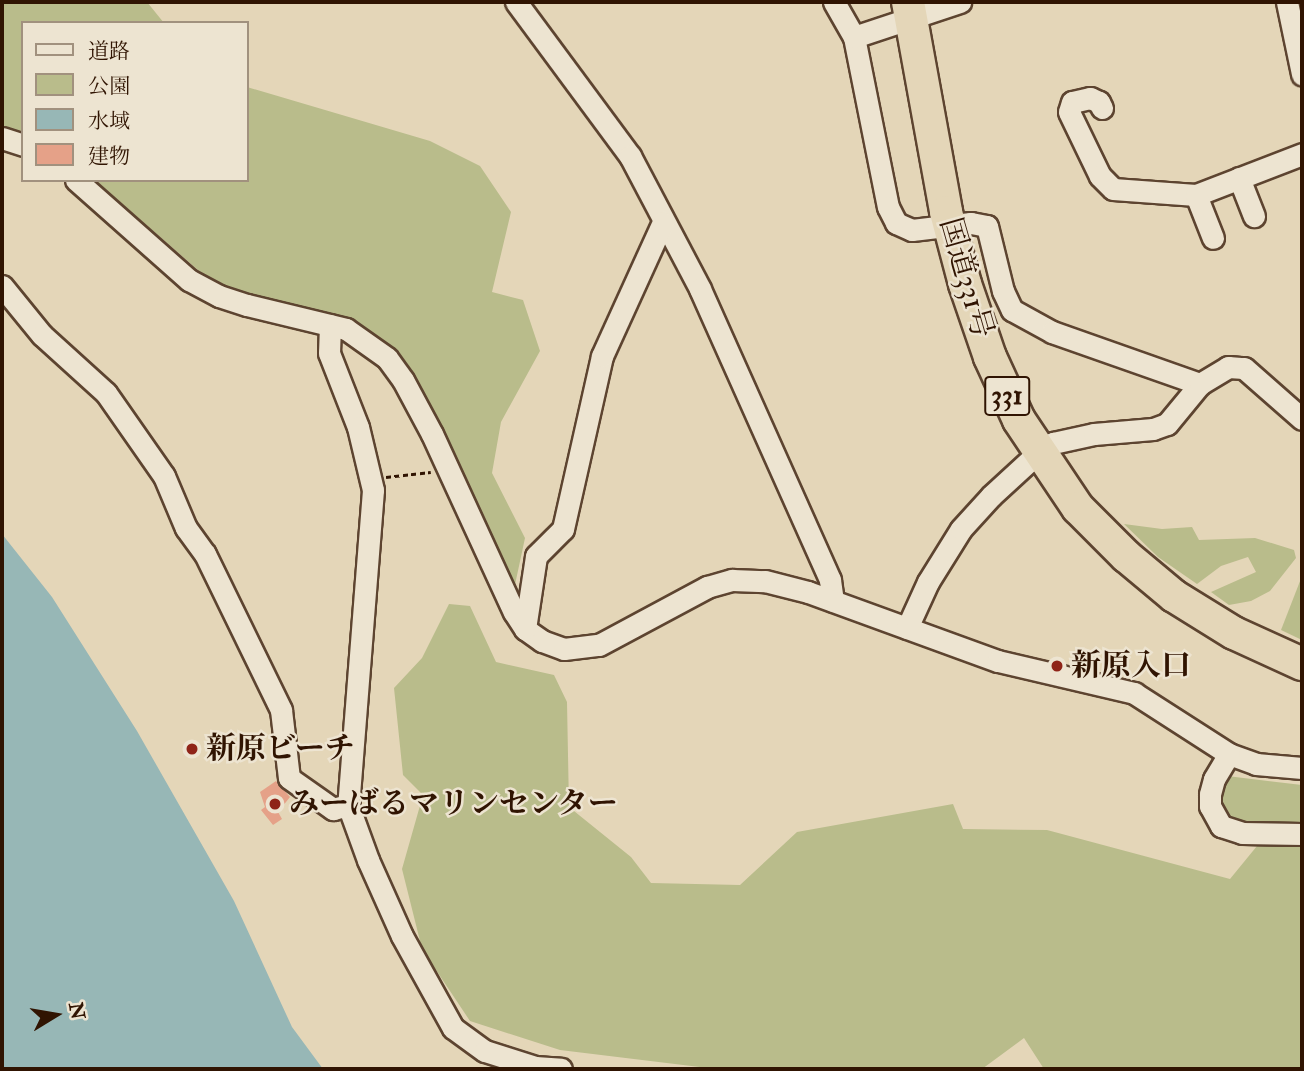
<!DOCTYPE html>
<html>
<head>
<meta charset="utf-8">
<style>
	body { margin:0 }
	#map { position:relative; width:1304px; height:1071px; overflow:hidden; background:#e4d6b8; font-family:"IM FELL Double Pica","Noto Serif JP",serif }
	div>[style] { position:absolute }
	.green>* { inset:0; background:#b9bc8b }
	.water>* { inset:0; background:#97b7b6 }
	.building>* { inset:0; background:#e5a188 }
	.path>* { height:2.5px; margin-top:-1.25px; transform-origin:0; background:repeating-linear-gradient(90deg,#301402 0 5px,transparent 0 8.5px) }
	.roads { filter:drop-shadow(2px 0 #5d4430) drop-shadow(-2px 0 #5d4430) drop-shadow(0 2px #5d4430) drop-shadow(0 -2px #5d4430) }
	.minor>* { height:21px; margin:-10.5px; padding:0 10.5px; transform-origin:10.5px; border-radius:10.5px; background:#ede4d1 }
	.highway>* { height:32px; margin:-16px; padding:0 16px; transform-origin:16px; border-radius:16px; background:#e4d6b8 }
	.dots>* { width:19px; height:19px; translate:-50% -50%; box-sizing:border-box; border:4px solid #ede4d1; border-radius:50% }
	span { translate:-50% -50%; white-space:nowrap; text-align:center; line-height:1.15; -webkit-text-stroke:5px #ede4d1; paint-order:stroke }
	.shield-label span { padding:2px 5px; background:#ede4d1; border:2px solid; border-radius:5px; -webkit-text-stroke-width:0 }
	.shield-label { font-size:28px; color:#301402; font-weight:700 }
	.street-label { font-size:30px; color:#301402 }
	.poi-label { font-size:30px; color:#301402; font-weight:700 }
	.left { translate:0 -50%; text-align:left }
	.frame { position:absolute; inset:0; border:4px solid #301402; pointer-events:none }
	.legend { position:absolute; left:21px; top:21px; width:228px; height:161px; box-sizing:border-box; background:#ede4d1; border:2px solid #a1917e; margin:0; padding:9px 12px; list-style:none; font-size:21px; color:#301402 }
	.legend li { display:flex; align-items:center; gap:14px; height:35px }
	.legend b { width:35px; border:2px solid #a1917e }
	.north { position:absolute; left:21px; top:980px; width:70px; height:70px; -webkit-text-stroke:5px #ede4d1; paint-order:stroke; rotate:79deg; font-size:19px; font-weight:700; line-height:28px; text-align:center; color:#301402 }
	.north::after { content:''; display:block; margin:auto; width:24px; height:32px; background:#301402; clip-path:polygon(50% 0,100% 100%,50% 72%,0 100%) }
</style>
</head>
<body>
<div id="map">
	<div class="green">
		<div style="clip-path:polygon(2px 2px,147px 2px,164px 23px,23px 23px,23px 131px,2px 128px)"></div>
		<div style="clip-path:polygon(247px 87px,430px 141px,480px 166px,511px 212px,492px 292px,523px 300px,540px 351px,501px 422px,492px 473px,525px 538px,513px 594px,397px 356px,358px 325px,214px 284px,95px 180px,247px 180px)"></div>
		<div style="clip-path:polygon(1124px 524px,1162px 529px,1192px 527px,1199px 540px,1255px 538px,1294px 550px,1296px 558px,1270px 591px,1251px 601px,1229px 605px,1211px 592px,1256px 572px,1248px 557px,1221px 566px,1197px 584px,1158px 557px)"></div>
		<div style="clip-path:polygon(1302px 576px,1302px 640px,1281px 630px)"></div>
		<div style="clip-path:polygon(449px 604px,470px 606px,496px 662px,554px 675px,567px 702px,569px 807px,631px 857px,651px 883px,740px 885px,797px 832px,953px 804px,963px 829px,1047px 830px,1230px 879px,1257px 846px,1302px 845px,1302px 1069px,1044px 1069px,1024px 1038px,982px 1069px,716px 1069px,560px 1050px,470px 1021px,422px 949px,402px 869px,423px 795px,403px 775px,394px 688px,422px 658px)"></div>
		<div style="clip-path:polygon(1227px 776px,1302px 785px,1302px 827px,1233px 823px,1222px 817px,1217px 800px)"></div>
	</div>
	<div class="water">
		<div style="clip-path:polygon(2px 534px,52px 597px,137px 731px,234px 901px,292px 1027px,323px 1069px,2px 1069px)"></div>
	</div>
	<div class="building">
		<div style="clip-path:polygon(276px 781px,290px 797px,278px 812px,282px 819px,273px 825px,261px 810px,265px 807px,260px 792px)"></div>
	</div>
	<div class="path">
		<div style="left:386px;top:477px;width:45px;rotate:-6.3deg"></div>
	</div>
	<div class="roads">
		<div class="minor">
			<div style="left:516px;top:2px;width:192px;rotate:53.5deg"></div>
			<div style="left:630px;top:156px;width:150px;rotate:62.2deg"></div>
			<div style="left:700px;top:289px;width:319px;rotate:65.9deg"></div>
			<div style="left:830px;top:580px;width:21px;rotate:82deg"></div>
			<div style="left:834px;top:2px;width:40px;rotate:60.3deg"></div>
			<div style="left:854px;top:37px;width:173px;rotate:78.7deg"></div>
			<div style="left:888px;top:207px;width:18px;rotate:63deg"></div>
			<div style="left:896px;top:223px;width:17px;rotate:24deg"></div>
			<div style="left:912px;top:230px;width:59px;rotate:-6.8deg"></div>
			<div style="left:971px;top:223px;width:16px;rotate:11deg"></div>
			<div style="left:987px;top:226px;width:67px;rotate:76.2deg"></div>
			<div style="left:1003px;top:291px;width:21px;rotate:65deg"></div>
			<div style="left:1012px;top:310px;width:46px;rotate:28.8deg"></div>
			<div style="left:1052px;top:332px;width:157px;rotate:19.4deg"></div>
			<div style="left:1287px;top:2px;width:74px;rotate:78.2deg"></div>
			<div style="left:854px;top:37px;width:112px;rotate:-18.3deg"></div>
			<div style="left:1102px;top:108px;width:7px;rotate:-117deg"></div>
			<div style="left:1099px;top:102px;width:10px;rotate:-156deg"></div>
			<div style="left:1090px;top:98px;width:18px;rotate:167deg"></div>
			<div style="left:1072px;top:102px;width:10px;rotate:107deg"></div>
			<div style="left:1069px;top:112px;width:71px;rotate:64.2deg"></div>
			<div style="left:1100px;top:176px;width:18px;rotate:45deg"></div>
			<div style="left:1113px;top:189px;width:83px;rotate:4.1deg"></div>
			<div style="left:1196px;top:195px;width:114px;rotate:-21.1deg"></div>
			<div style="left:2px;top:138px;width:22px;rotate:18deg"></div>
			<div style="left:1239px;top:178px;width:41px;rotate:68.5deg"></div>
			<div style="left:76px;top:180px;width:151px;rotate:41.5deg"></div>
			<div style="left:189px;top:280px;width:34px;rotate:28deg"></div>
			<div style="left:219px;top:296px;width:29px;rotate:18deg"></div>
			<div style="left:247px;top:305px;width:102px;rotate:13.6deg"></div>
			<div style="left:346px;top:329px;width:50px;rotate:35.3deg"></div>
			<div style="left:387px;top:358px;width:27px;rotate:54deg"></div>
			<div style="left:403px;top:380px;width:61px;rotate:61.8deg"></div>
			<div style="left:432px;top:434px;width:196px;rotate:65.3deg"></div>
			<div style="left:514px;top:612px;width:20px;rotate:57deg"></div>
			<div style="left:525px;top:629px;width:21px;rotate:35deg"></div>
			<div style="left:542px;top:641px;width:23px;rotate:20deg"></div>
			<div style="left:564px;top:649px;width:35px;rotate:-7deg"></div>
			<div style="left:599px;top:645px;width:123px;rotate:-28.2deg"></div>
			<div style="left:707px;top:587px;width:26px;rotate:-16deg"></div>
			<div style="left:732px;top:580px;width:33px;rotate:2deg"></div>
			<div style="left:765px;top:581px;width:44px;rotate:14.3deg"></div>
			<div style="left:808px;top:592px;width:202px;rotate:20deg"></div>
			<div style="left:998px;top:661px;width:140px;rotate:13.2deg"></div>
			<div style="left:1134px;top:693px;width:113px;rotate:32.7deg"></div>
			<div style="left:1229px;top:754px;width:29px;rotate:20deg"></div>
			<div style="left:1256px;top:764px;width:46px;rotate:5deg"></div>
			<div style="left:1196px;top:195px;width:46px;rotate:68.4deg"></div>
			<div style="left:2px;top:286px;width:63px;rotate:50.8deg"></div>
			<div style="left:42px;top:335px;width:86px;rotate:42.2deg"></div>
			<div style="left:106px;top:393px;width:101px;rotate:55.1deg"></div>
			<div style="left:164px;top:476px;width:56px;rotate:67.1deg"></div>
			<div style="left:186px;top:528px;width:32px;rotate:54deg"></div>
			<div style="left:205px;top:554px;width:174px;rotate:64deg"></div>
			<div style="left:281px;top:710px;width:68px;rotate:83.3deg"></div>
			<div style="left:289px;top:778px;width:54px;rotate:35.2deg"></div>
			<div style="left:333px;top:809px;width:16px;rotate:-15deg"></div>
			<div style="left:330px;top:325px;width:28px;rotate:92deg"></div>
			<div style="left:329px;top:353px;width:79px;rotate:68.6deg"></div>
			<div style="left:358px;top:427px;width:65px;rotate:76.6deg"></div>
			<div style="left:373px;top:490px;width:316px;rotate:94.5deg"></div>
			<div style="left:907px;top:628px;width:51px;rotate:-65.5deg"></div>
			<div style="left:928px;top:582px;width:62px;rotate:-58.1deg"></div>
			<div style="left:961px;top:529px;width:45px;rotate:-47.7deg"></div>
			<div style="left:991px;top:496px;width:65px;rotate:-42.5deg"></div>
			<div style="left:1039px;top:452px;width:17px;rotate:-33deg"></div>
			<div style="left:1053px;top:443px;width:42px;rotate:-12.4deg"></div>
			<div style="left:1094px;top:434px;width:59px;rotate:-4.8deg"></div>
			<div style="left:1153px;top:429px;width:15px;rotate:-20deg"></div>
			<div style="left:1167px;top:424px;width:52px;rotate:-50.5deg"></div>
			<div style="left:1200px;top:384px;width:33px;rotate:-31deg"></div>
			<div style="left:1228px;top:367px;width:16px;rotate:4deg"></div>
			<div style="left:1244px;top:368px;width:77px;rotate:41.3deg"></div>
			<div style="left:525px;top:629px;width:74px;rotate:-81.4deg"></div>
			<div style="left:536px;top:556px;width:38px;rotate:-45deg"></div>
			<div style="left:563px;top:529px;width:177px;rotate:-77.3deg"></div>
			<div style="left:602px;top:356px;width:147px;rotate:-65.5deg"></div>
			<div style="left:1229px;top:754px;width:29px;rotate:121deg"></div>
			<div style="left:1214px;top:779px;width:16px;rotate:105deg"></div>
			<div style="left:1210px;top:794px;width:12px;rotate:90deg"></div>
			<div style="left:1210px;top:806px;width:23px;rotate:61deg"></div>
			<div style="left:1221px;top:826px;width:22px;rotate:18deg"></div>
			<div style="left:1242px;top:833px;width:60px;rotate:1deg"></div>
			<div style="left:348px;top:805px;width:59px;rotate:70deg"></div>
			<div style="left:368px;top:860px;width:83px;rotate:65.9deg"></div>
			<div style="left:402px;top:936px;width:105px;rotate:61deg"></div>
			<div style="left:453px;top:1028px;width:39px;rotate:36deg"></div>
			<div style="left:485px;top:1051px;width:52px;rotate:17.7deg"></div>
			<div style="left:535px;top:1067px;width:26px;rotate:4deg"></div>
		</div>
		<div class="highway">
			<div style="left:908px;top:2px;width:213px;rotate:79.7deg"></div>
			<div style="left:946px;top:212px;width:74px;rotate:75.2deg"></div>
			<div style="left:965px;top:284px;width:77px;rotate:71.1deg"></div>
			<div style="left:990px;top:357px;width:69px;rotate:65.3deg"></div>
			<div style="left:1019px;top:420px;width:106px;rotate:56.2deg"></div>
			<div style="left:1078px;top:508px;width:68px;rotate:45deg"></div>
			<div style="left:1126px;top:556px;width:62px;rotate:39.8deg"></div>
			<div style="left:1174px;top:596px;width:70px;rotate:31.7deg"></div>
			<div style="left:1234px;top:633px;width:75px;rotate:24.5deg"></div>
		</div>
	</div>
	<div class="dots">
		<div style="left:1057px;top:666px;background:#8f2418"></div>
		<div style="left:192px;top:749px;background:#8f2418"></div>
		<div style="left:275px;top:804px;background:#8f2418"></div>
	</div>
	<div class="shield-label">
		<span style="left:1007px;top:396px">331</span>
	</div>
	<div class="street-label">
		<span style="left:966px;top:278px;rotate:74deg">国道331号</span>
	</div>
	<div class="poi-label">
		<span class="left" style="left:1071px;top:666px">新原入口</span>
		<span class="left" style="left:206px;top:749px">新原ビーチ</span>
		<span class="left" style="left:289px;top:804px">みーばるマリンセンター</span>
	</div>
	<div class="frame"></div>
	<ul class="legend">
	<li><b style="height:9px;background:#ede4d1"></b>道路</li>
	<li><b style="height:19px;background:#b9bc8b"></b>公園</li>
	<li><b style="height:19px;background:#97b7b6"></b>水域</li>
	<li><b style="height:19px;background:#e5a188"></b>建物</li>
	</ul>
	<div class="north">N</div>
</div>
</body>
</html>
